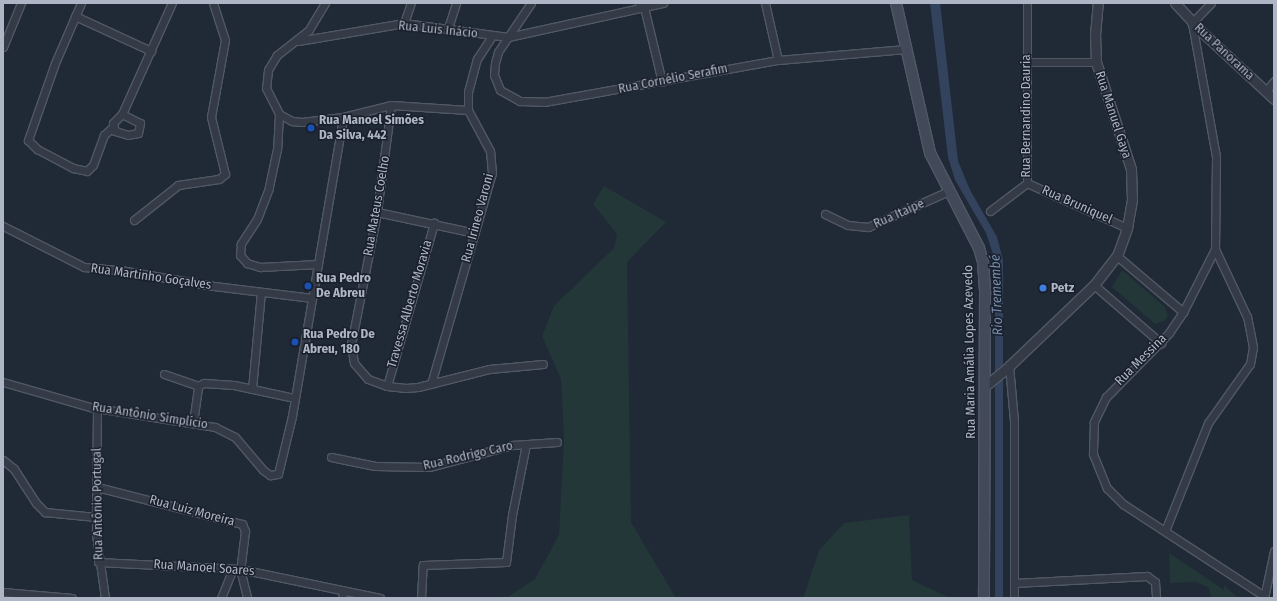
<!DOCTYPE html>
<html>
<head>
<meta charset="utf-8">
<style>
	body { margin:0 }
	#map { position:relative; width:1277px; height:601px; overflow:hidden; background:#202936; font-family:"Fira Sans Condensed",sans-serif }
	div>[style] { position:absolute }
	.green>* { inset:0; background:#233638 }
	.water>* { inset:0; background:#34435d }
	.roads { filter:drop-shadow(1px 0 #515865) drop-shadow(-1px 0 #515865) drop-shadow(0 1px #515865) drop-shadow(0 -1px #515865) }
	.minor>* { height:7px; margin:-3.5px; padding:0 3.5px; transform-origin:3.5px; border-radius:3.5px; background:#343b47 }
	.tertiary>* { height:9px; margin:-4.5px; padding:0 4.5px; transform-origin:4.5px; border-radius:4.5px; background:#343b47 }
	.secondary>* { height:10px; margin:-5px; padding:0 5px; transform-origin:5px; border-radius:5px; background:#424a5a }
	.dots>* { width:11px; height:11px; translate:-50% -50%; box-sizing:border-box; border:2px solid #19202b; border-radius:50% }
	span { translate:-50% -50%; white-space:nowrap; text-align:center; line-height:1.15; -webkit-text-stroke:3px #19202b; paint-order:stroke }
	.street-label { font-size:13px; color:#aeb5c4 }
	.poi-label { font-size:13px; color:#aeb5c4; font-weight:700 }
	.left { translate:0 -50%; text-align:left }
	.water-label { font-size:14px; color:#768bab; font-style:italic }
	.frame { position:absolute; inset:0; border:4px solid #aeb5c4; pointer-events:none }
</style>
</head>
<body>
<div id="map">
	<div class="green">
		<div style="clip-path:polygon(604px 186px,666px 222px,627px 262px,631px 522px,676px 598px,506px 598px,535px 579px,559px 535px,564px 438px,561px 379px,542px 336px,554px 306px,614px 248px,617px 234px,593px 204px)"></div>
		<div style="clip-path:polygon(1122px 270px,1165px 307px,1168px 316px,1164px 321px,1155px 324px,1112px 287px)"></div>
		<div style="clip-path:polygon(909px 515px,912px 580px,950px 598px,803px 598px,819px 550px,844px 523px)"></div>
		<div style="clip-path:polygon(1169px 553px,1224px 590px,1224px 585px,1238px 598px,1211px 598px,1209px 588px,1196px 582px,1170px 583px)"></div>
	</div>
	<div class="water">
		<div style="clip-path:polygon(930px 3px,940px 3px,958px 161px,970px 190px,997px 237px,1003px 260px,1003px 598px,995px 598px,995px 260px,986px 233px,955px 180px,948px 157px)"></div>
	</div>
	<div class="roads">
		<div class="minor">
			<div style="left:81px;top:3px;width:65px;rotate:113.4deg"></div>
			<div style="left:55px;top:63px;width:82px;rotate:109.3deg"></div>
			<div style="left:28px;top:140px;width:13px;rotate:45deg"></div>
			<div style="left:37px;top:149px;width:41px;rotate:27.8deg"></div>
			<div style="left:73px;top:168px;width:14px;rotate:12deg"></div>
			<div style="left:87px;top:171px;width:8px;rotate:-45deg"></div>
			<div style="left:93px;top:165px;width:32px;rotate:-70deg"></div>
			<div style="left:104px;top:135px;width:12px;rotate:-42deg"></div>
			<div style="left:325px;top:3px;width:31px;rotate:121deg"></div>
			<div style="left:309px;top:30px;width:41px;rotate:142deg"></div>
			<div style="left:277px;top:55px;width:17px;rotate:121deg"></div>
			<div style="left:268px;top:70px;width:18px;rotate:96deg"></div>
			<div style="left:266px;top:88px;width:29px;rotate:63deg"></div>
			<div style="left:279px;top:114px;width:15px;rotate:28deg"></div>
			<div style="left:292px;top:121px;width:10px;rotate:6deg"></div>
			<div style="left:302px;top:122px;width:41px;rotate:-7deg"></div>
			<div style="left:343px;top:117px;width:49px;rotate:-14deg"></div>
			<div style="left:391px;top:105px;width:77px;rotate:3.7deg"></div>
			<div style="left:531px;top:3px;width:59px;rotate:124deg"></div>
			<div style="left:498px;top:52px;width:11px;rotate:105deg"></div>
			<div style="left:495px;top:63px;width:12px;rotate:95deg"></div>
			<div style="left:494px;top:75px;width:16px;rotate:68deg"></div>
			<div style="left:500px;top:90px;width:23px;rotate:29deg"></div>
			<div style="left:520px;top:101px;width:24px;rotate:2deg"></div>
			<div style="left:544px;top:102px;width:238px;rotate:-10.2deg"></div>
			<div style="left:778px;top:60px;width:128px;rotate:-4.9deg"></div>
			<div style="left:639px;top:3px;width:6px;rotate:39deg"></div>
			<div style="left:644px;top:7px;width:77px;rotate:76.5deg"></div>
			<div style="left:765px;top:3px;width:58px;rotate:77.2deg"></div>
			<div style="left:1027px;top:3px;width:180px;rotate:90deg"></div>
			<div style="left:1211px;top:3px;width:28px;rotate:134deg"></div>
			<div style="left:1192px;top:23px;width:136px;rotate:79.8deg"></div>
			<div style="left:1216px;top:157px;width:92px;rotate:90.6deg"></div>
			<div style="left:1215px;top:249px;width:71px;rotate:116.9deg"></div>
			<div style="left:1183px;top:312px;width:25px;rotate:124deg"></div>
			<div style="left:1169px;top:333px;width:90px;rotate:134.5deg"></div>
			<div style="left:1106px;top:397px;width:28px;rotate:116deg"></div>
			<div style="left:1094px;top:422px;width:32px;rotate:92deg"></div>
			<div style="left:1093px;top:454px;width:37px;rotate:68deg"></div>
			<div style="left:1107px;top:488px;width:23px;rotate:45deg"></div>
			<div style="left:1123px;top:504px;width:168px;rotate:33.1deg"></div>
			<div style="left:75px;top:16px;width:84px;rotate:24.7deg"></div>
			<div style="left:404px;top:23px;width:21px;rotate:-71deg"></div>
			<div style="left:448px;top:28px;width:26px;rotate:-72deg"></div>
			<div style="left:298px;top:41px;width:108px;rotate:-9.6deg"></div>
			<div style="left:404px;top:23px;width:105px;rotate:7.7deg"></div>
			<div style="left:508px;top:37px;width:159px;rotate:-12.4deg"></div>
			<div style="left:3px;top:47px;width:48px;rotate:-67.8deg"></div>
			<div style="left:1027px;top:62px;width:69px"></div>
			<div style="left:1266px;top:91px;width:13px;rotate:-51deg"></div>
			<div style="left:391px;top:105px;width:108px;rotate:97.5deg"></div>
			<div style="left:377px;top:212px;width:135px;rotate:101.1deg"></div>
			<div style="left:351px;top:344px;width:19px;rotate:81deg"></div>
			<div style="left:354px;top:363px;width:21px;rotate:49deg"></div>
			<div style="left:368px;top:379px;width:20px;rotate:20deg"></div>
			<div style="left:387px;top:386px;width:19px;rotate:6deg"></div>
			<div style="left:406px;top:388px;width:12px;rotate:-5deg"></div>
			<div style="left:418px;top:387px;width:73px;rotate:-14.2deg"></div>
			<div style="left:489px;top:369px;width:54px;rotate:-5.3deg"></div>
			<div style="left:122px;top:114px;width:122px;rotate:-65.8deg"></div>
			<div style="left:122px;top:114px;width:20px;rotate:27deg"></div>
			<div style="left:140px;top:123px;width:10px;rotate:101deg"></div>
			<div style="left:138px;top:133px;width:10px;rotate:169deg"></div>
			<div style="left:128px;top:135px;width:14px;rotate:-163deg"></div>
			<div style="left:115px;top:131px;width:8px;rotate:-104deg"></div>
			<div style="left:113px;top:123px;width:13px;rotate:-45deg"></div>
			<div style="left:279px;top:114px;width:35px;rotate:93deg"></div>
			<div style="left:277px;top:149px;width:40px;rotate:102deg"></div>
			<div style="left:269px;top:188px;width:33px;rotate:111deg"></div>
			<div style="left:257px;top:219px;width:30px;rotate:123deg"></div>
			<div style="left:241px;top:244px;width:11px;rotate:95deg"></div>
			<div style="left:240px;top:255px;width:11px;rotate:49deg"></div>
			<div style="left:247px;top:263px;width:14px;rotate:17deg"></div>
			<div style="left:260px;top:267px;width:58px;rotate:-3deg"></div>
			<div style="left:1027px;top:183px;width:110px;rotate:24.2deg"></div>
			<div style="left:990px;top:211px;width:46px;rotate:-37.1deg"></div>
			<div style="left:377px;top:212px;width:100px;rotate:12.1deg"></div>
			<div style="left:825px;top:214px;width:25px;rotate:26deg"></div>
			<div style="left:848px;top:225px;width:20px;rotate:6deg"></div>
			<div style="left:868px;top:227px;width:89px;rotate:-24deg"></div>
			<div style="left:134px;top:220px;width:56px;rotate:-38.5deg"></div>
			<div style="left:178px;top:185px;width:41px;rotate:-8.3deg"></div>
			<div style="left:219px;top:179px;width:8px;rotate:-40deg"></div>
			<div style="left:225px;top:174px;width:59px;rotate:-103.8deg"></div>
			<div style="left:211px;top:117px;width:78px;rotate:-79.7deg"></div>
			<div style="left:225px;top:40px;width:39px;rotate:-108deg"></div>
			<div style="left:3px;top:226px;width:91px;rotate:26.8deg"></div>
			<div style="left:84px;top:267px;width:36px;rotate:5deg"></div>
			<div style="left:120px;top:270px;width:95px;rotate:9.7deg"></div>
			<div style="left:214px;top:286px;width:99px;rotate:7deg"></div>
			<div style="left:1117px;top:256px;width:87px;rotate:40.3deg"></div>
			<div style="left:1094px;top:285px;width:89px;rotate:40.9deg"></div>
			<div style="left:1009px;top:365px;width:56px;rotate:84.9deg"></div>
			<div style="left:1014px;top:421px;width:177px;rotate:90deg"></div>
			<div style="left:164px;top:374px;width:36px;rotate:19deg"></div>
			<div style="left:198px;top:386px;width:7px;rotate:-27deg"></div>
			<div style="left:204px;top:383px;width:30px;rotate:4deg"></div>
			<div style="left:234px;top:385px;width:61px;rotate:12.2deg"></div>
			<div style="left:3px;top:382px;width:91px;rotate:16deg"></div>
			<div style="left:90px;top:407px;width:127px;rotate:9.1deg"></div>
			<div style="left:215px;top:427px;width:22px;rotate:27deg"></div>
			<div style="left:235px;top:437px;width:43px;rotate:49.7deg"></div>
			<div style="left:263px;top:470px;width:9px;rotate:36deg"></div>
			<div style="left:270px;top:475px;width:8px;rotate:-7deg"></div>
			<div style="left:278px;top:474px;width:60px;rotate:-76.4deg"></div>
			<div style="left:292px;top:416px;width:303px;rotate:-80.3deg"></div>
			<div style="left:431px;top:384px;width:220px;rotate:-73.9deg"></div>
			<div style="left:492px;top:173px;width:22px;rotate:-95deg"></div>
			<div style="left:490px;top:151px;width:47px;rotate:-118.2deg"></div>
			<div style="left:468px;top:110px;width:18px;rotate:-90deg"></div>
			<div style="left:468px;top:92px;width:34px;rotate:-75deg"></div>
			<div style="left:477px;top:59px;width:27px;rotate:-57deg"></div>
			<div style="left:387px;top:386px;width:170px;rotate:-73.9deg"></div>
			<div style="left:252px;top:389px;width:97px;rotate:-84.7deg"></div>
			<div style="left:97px;top:408px;width:126px;rotate:90.5deg"></div>
			<div style="left:96px;top:534px;width:65px;rotate:82deg"></div>
			<div style="left:193px;top:423px;width:37px;rotate:-82deg"></div>
			<div style="left:331px;top:457px;width:45px;rotate:11.6deg"></div>
			<div style="left:375px;top:466px;width:54px;rotate:1.1deg"></div>
			<div style="left:429px;top:467px;width:87px;rotate:-14.7deg"></div>
			<div style="left:513px;top:445px;width:44px;rotate:-3.9deg"></div>
			<div style="left:3px;top:460px;width:14px;rotate:39deg"></div>
			<div style="left:14px;top:469px;width:40px;rotate:57.1deg"></div>
			<div style="left:36px;top:503px;width:13px;rotate:45deg"></div>
			<div style="left:45px;top:512px;width:51px;rotate:5.6deg"></div>
			<div style="left:97px;top:487px;width:150px;rotate:14.3deg"></div>
			<div style="left:242px;top:524px;width:8px;rotate:67deg"></div>
			<div style="left:245px;top:531px;width:38px;rotate:97deg"></div>
			<div style="left:240px;top:569px;width:30px;rotate:76deg"></div>
			<div style="left:1165px;top:531px;width:116px;rotate:-68.3deg"></div>
			<div style="left:1208px;top:423px;width:72px;rotate:-54.6deg"></div>
			<div style="left:1250px;top:364px;width:17px;rotate:-80deg"></div>
			<div style="left:1253px;top:347px;width:31px;rotate:-101deg"></div>
			<div style="left:1247px;top:317px;width:75px;rotate:-115.2deg"></div>
			<div style="left:98px;top:562px;width:142px;rotate:2.8deg"></div>
			<div style="left:240px;top:569px;width:143px;rotate:11.7deg"></div>
			<div style="left:1014px;top:583px;width:133px;rotate:-3deg"></div>
			<div style="left:1147px;top:576px;width:10px;rotate:37deg"></div>
			<div style="left:1155px;top:582px;width:16px;rotate:86deg"></div>
			<div style="left:342px;top:590px;width:8px;rotate:83deg"></div>
			<div style="left:3px;top:592px;width:69px;rotate:5deg"></div>
			<div style="left:221px;top:598px;width:31px;rotate:-68deg"></div>
			<div style="left:421px;top:598px;width:33px;rotate:-87deg"></div>
			<div style="left:423px;top:565px;width:83px;rotate:-2.1deg"></div>
			<div style="left:506px;top:562px;width:47px;rotate:-82.7deg"></div>
			<div style="left:512px;top:515px;width:72px;rotate:-78.8deg"></div>
			<div style="left:1264px;top:598px;width:48px;rotate:-78deg"></div>
		</div>
		<div class="tertiary">
			<div style="left:1175px;top:3px;width:41px;rotate:47deg"></div>
			<div style="left:1203px;top:33px;width:97px;rotate:42.9deg"></div>
			<div style="left:985px;top:386px;width:27px;rotate:-39deg"></div>
			<div style="left:1006px;top:369px;width:122px;rotate:-43.7deg"></div>
			<div style="left:1094px;top:285px;width:37px;rotate:-52deg"></div>
			<div style="left:1117px;top:256px;width:30px;rotate:-70deg"></div>
			<div style="left:1127px;top:228px;width:29px;rotate:-80deg"></div>
			<div style="left:1132px;top:199px;width:30px;rotate:-92deg"></div>
			<div style="left:1131px;top:169px;width:113px;rotate:-108.1deg"></div>
			<div style="left:1096px;top:62px;width:27px;rotate:-92deg"></div>
			<div style="left:1095px;top:35px;width:32px;rotate:-85deg"></div>
		</div>
		<div class="secondary">
			<div style="left:896px;top:3px;width:154px;rotate:77.2deg"></div>
			<div style="left:930px;top:153px;width:107px;rotate:62.7deg"></div>
			<div style="left:979px;top:248px;width:15px;rotate:74deg"></div>
			<div style="left:983px;top:262px;width:32px;rotate:86deg"></div>
			<div style="left:985px;top:294px;width:304px;rotate:90.2deg"></div>
		</div>
	</div>
	<div class="dots">
		<div style="left:311px;top:128px;background:#1a4fb4"></div>
		<div style="left:308px;top:286px;background:#1a4fb4"></div>
		<div style="left:1043px;top:288px;background:#3f7fe0"></div>
		<div style="left:295px;top:342px;background:#1a4fb4"></div>
	</div>
	<div class="street-label">
		<span style="left:438px;top:30px;rotate:6deg">Rua Luis Inácio</span>
		<span style="left:1224px;top:52px;rotate:43deg">Rua Panorama</span>
		<span style="left:673px;top:79px;rotate:-11deg">Rua Cornélio Serafim</span>
		<span style="left:1113px;top:115px;rotate:72deg">Rua Manuel Gaya</span>
		<span style="left:1026px;top:116px;rotate:-90deg">Rua Bernandino Dauria</span>
		<span style="left:1077px;top:205px;rotate:24deg">Rua Bruniquel</span>
		<span style="left:377px;top:206px;rotate:-80deg">Rua Mateus Coelho</span>
		<span style="left:899px;top:214px;rotate:-24deg">Rua Itaipe</span>
		<span style="left:478px;top:218px;rotate:-75deg">Rua Irineo Varoni</span>
		<span style="left:151px;top:277px;rotate:8deg">Rua Martinho Goçalves</span>
		<span style="left:410px;top:304px;rotate:-74deg">Travessa Alberto Moravia</span>
		<span style="left:970px;top:352px;rotate:-91deg">Rua Maria Amália Lopes Azevedo</span>
		<span style="left:1141px;top:360px;rotate:-45deg">Rua Messina</span>
		<span style="left:150px;top:416px;rotate:9deg">Rua Antônio Simplício</span>
		<span style="left:468px;top:456px;rotate:-13deg">Rua Rodrigo Caro</span>
		<span style="left:98px;top:504px;rotate:-91deg">Rua Antônio Portugal</span>
		<span style="left:192px;top:511px;rotate:15deg">Rua Luiz Moreira</span>
		<span style="left:204px;top:568px;rotate:4deg">Rua Manoel Soares</span>
	</div>
	<div class="poi-label">
		<span class="left" style="left:319px;top:128px">Rua Manoel Simões<br>Da Silva, 442</span>
		<span class="left" style="left:316px;top:286px">Rua Pedro<br>De Abreu</span>
		<span class="left" style="left:1051px;top:288px">Petz</span>
		<span class="left" style="left:303px;top:342px">Rua Pedro De<br>Abreu, 180</span>
	</div>
	<div class="water-label">
		<span style="left:997px;top:295px;rotate:-92deg">Rio Tremembé</span>
	</div>
	<div class="frame"></div>
</div>
</body>
</html>
